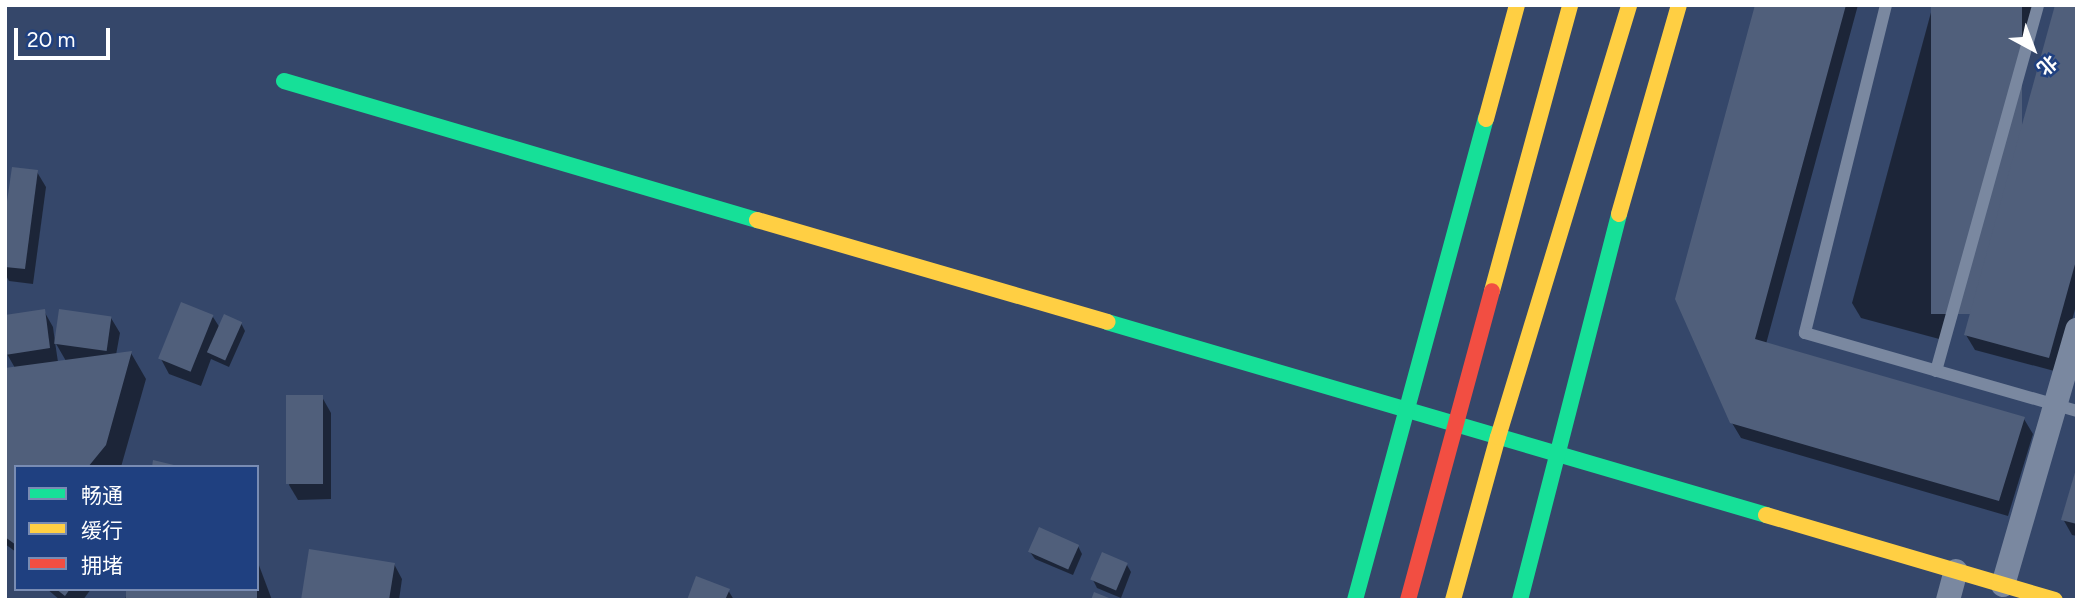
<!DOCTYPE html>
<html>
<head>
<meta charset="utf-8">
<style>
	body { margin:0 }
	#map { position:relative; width:2082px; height:605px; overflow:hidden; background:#35476a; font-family:Figtree,"Noto Sans SC",sans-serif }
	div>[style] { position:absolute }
	.shadow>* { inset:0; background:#0007 }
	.building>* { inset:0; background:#505f7b; transform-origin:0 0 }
	.lane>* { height:12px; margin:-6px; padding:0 6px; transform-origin:6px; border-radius:6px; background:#7a88a0 }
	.street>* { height:24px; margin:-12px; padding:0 12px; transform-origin:12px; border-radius:12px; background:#7a88a0 }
	.fast>* { height:16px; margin:-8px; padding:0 8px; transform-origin:8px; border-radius:8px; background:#16e098 }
	.slow>* { height:16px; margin:-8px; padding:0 8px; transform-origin:8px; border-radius:8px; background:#ffcf43 }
	.jam>* { height:16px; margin:-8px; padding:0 8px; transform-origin:8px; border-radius:8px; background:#f24e42 }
	span { translate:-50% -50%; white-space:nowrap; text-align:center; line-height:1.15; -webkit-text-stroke:7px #1f4080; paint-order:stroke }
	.frame { position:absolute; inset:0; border:7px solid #fff; pointer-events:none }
	.legend { position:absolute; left:14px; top:465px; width:245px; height:126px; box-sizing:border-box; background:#1f4080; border:2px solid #798cb3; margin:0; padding:9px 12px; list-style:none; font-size:21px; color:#fff }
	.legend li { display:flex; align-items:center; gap:14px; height:35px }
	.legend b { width:35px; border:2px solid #798cb3 }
	.north { position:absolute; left:1998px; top:14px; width:70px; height:70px; -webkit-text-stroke:5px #1f4080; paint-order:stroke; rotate:139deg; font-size:19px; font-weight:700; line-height:28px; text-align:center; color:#fff }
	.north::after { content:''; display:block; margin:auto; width:24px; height:32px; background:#fff; clip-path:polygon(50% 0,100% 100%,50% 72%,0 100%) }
	.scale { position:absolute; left:14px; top:28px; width:96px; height:32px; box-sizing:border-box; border:4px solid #fff; border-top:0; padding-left:9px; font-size:21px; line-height:24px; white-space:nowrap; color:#fff; -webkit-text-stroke:5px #1f4080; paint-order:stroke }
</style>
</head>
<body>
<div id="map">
	<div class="shadow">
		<div style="clip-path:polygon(1757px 5px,1858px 5px,1766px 344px,2024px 419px,2033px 434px,2008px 516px,1741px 438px,1732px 423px)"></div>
		<div style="clip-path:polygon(1933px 5px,2035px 5px,1943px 340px,1861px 318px,1852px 303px)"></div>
		<div style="clip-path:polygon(2077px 5px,2077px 302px,2058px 372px,1975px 350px,1966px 335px)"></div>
		<div style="clip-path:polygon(37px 172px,46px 187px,33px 284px,9px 281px,5px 274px,5px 228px)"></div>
		<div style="clip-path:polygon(evenodd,44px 311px,53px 327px,55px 342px,111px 318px,120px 333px,116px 355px,131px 353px,146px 379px,121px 467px,16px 467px,16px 552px,5px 544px,5px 369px,15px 368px,7px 354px,44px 311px,55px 342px,66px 361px,58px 362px,55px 342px)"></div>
		<div style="clip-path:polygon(213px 317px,220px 328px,241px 323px,245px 331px,229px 367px,211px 359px,201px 386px,169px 374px,161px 359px)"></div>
		<div style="clip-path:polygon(322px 397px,331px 413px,331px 499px,298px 500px,289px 485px)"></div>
		<div style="clip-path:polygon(2077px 473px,2077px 536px,2072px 535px,2063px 519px)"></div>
		<div style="clip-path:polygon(1078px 546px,1082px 554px,1073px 575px,1035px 559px,1030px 552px)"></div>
		<div style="clip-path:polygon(257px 560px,272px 600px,125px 600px,128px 589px,257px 589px)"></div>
		<div style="clip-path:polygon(394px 564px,402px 579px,399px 600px,303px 600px)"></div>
		<div style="clip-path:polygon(1127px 565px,1131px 572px,1121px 598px,1097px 588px,1093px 580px)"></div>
		<div style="clip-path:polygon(47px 589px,91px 589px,83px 600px,60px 600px)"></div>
		<div style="clip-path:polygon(728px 590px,734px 600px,689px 600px)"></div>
	</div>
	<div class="building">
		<div style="clip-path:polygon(1755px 5px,1846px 5px,1755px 339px,2025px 417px,1999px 501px,1730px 423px,1675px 299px)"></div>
		<div style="left:1931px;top:5px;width:91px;height:309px"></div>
		<div style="clip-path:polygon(2055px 5px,2077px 5px,2077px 257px,2049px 358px,1964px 335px)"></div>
		<div style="clip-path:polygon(12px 167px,38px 170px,25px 269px,5px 267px,5px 215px)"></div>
		<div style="left:181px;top:302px;width:35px;height:61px;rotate:22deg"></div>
		<div style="clip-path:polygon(45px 309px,50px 348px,5px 355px,5px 315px)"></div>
		<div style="left:59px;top:309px;width:53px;height:35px;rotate:8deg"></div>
		<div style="left:224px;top:314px;width:20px;height:42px;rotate:24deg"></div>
		<div style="clip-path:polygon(132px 351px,106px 445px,88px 467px,16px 467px,16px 545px,5px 537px,5px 368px)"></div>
		<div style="left:323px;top:395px;width:89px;height:37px;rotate:90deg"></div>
		<div style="clip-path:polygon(153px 460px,178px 466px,178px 467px,152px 467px)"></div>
		<div style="clip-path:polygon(2076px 469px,2077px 470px,2077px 524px,2061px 520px)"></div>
		<div style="left:1039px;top:527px;width:44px;height:27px;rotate:24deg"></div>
		<div style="clip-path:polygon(309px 549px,395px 563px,389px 600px,301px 600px)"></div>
		<div style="left:1102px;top:552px;width:28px;height:30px;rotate:23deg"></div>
		<div style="clip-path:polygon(696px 576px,730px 589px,725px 600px,687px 600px)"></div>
		<div style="clip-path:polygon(56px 589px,70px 589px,65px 596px)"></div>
		<div style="left:126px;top:589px;width:131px;height:11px"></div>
		<div style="clip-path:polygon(1094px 592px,1114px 600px,1091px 600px)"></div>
	</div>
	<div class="lane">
		<div style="left:1886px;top:5px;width:338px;rotate:103.9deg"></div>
		<div style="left:1805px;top:333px;width:283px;rotate:16deg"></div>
		<div style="left:1936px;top:371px;width:380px;rotate:-74.4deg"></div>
	</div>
	<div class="street">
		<div style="left:2003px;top:585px;width:266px;rotate:-73.8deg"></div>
		<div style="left:1948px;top:600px;width:30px;rotate:-75deg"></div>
	</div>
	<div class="fast">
		<div style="left:284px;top:81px;width:493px;rotate:16.4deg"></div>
		<div style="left:1107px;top:322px;width:687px;rotate:16.32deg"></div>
		<div style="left:1355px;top:600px;width:499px;rotate:-74.8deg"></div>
		<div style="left:1520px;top:600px;width:398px;rotate:-75.6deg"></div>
	</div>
	<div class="slow">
		<div style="left:1486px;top:119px;width:118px;rotate:-74.8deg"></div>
		<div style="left:1619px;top:214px;width:217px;rotate:-74deg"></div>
		<div style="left:757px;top:220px;width:365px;rotate:16.2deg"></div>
		<div style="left:1492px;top:291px;width:296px;rotate:-74.7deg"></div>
		<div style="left:1766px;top:515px;width:301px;rotate:16.4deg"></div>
		<div style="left:1453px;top:600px;width:169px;rotate:-74.6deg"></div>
		<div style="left:1498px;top:437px;width:451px;rotate:-73.1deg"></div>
	</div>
	<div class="jam">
		<div style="left:1408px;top:600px;width:320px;rotate:-74.8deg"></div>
	</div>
	<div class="frame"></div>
	<ul class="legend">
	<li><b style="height:9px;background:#16e098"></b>畅通</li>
	<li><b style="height:9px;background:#ffcf43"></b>缓行</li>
	<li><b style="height:9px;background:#f24e42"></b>拥堵</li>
	</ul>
	<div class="north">北</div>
	<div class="scale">20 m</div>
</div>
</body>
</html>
